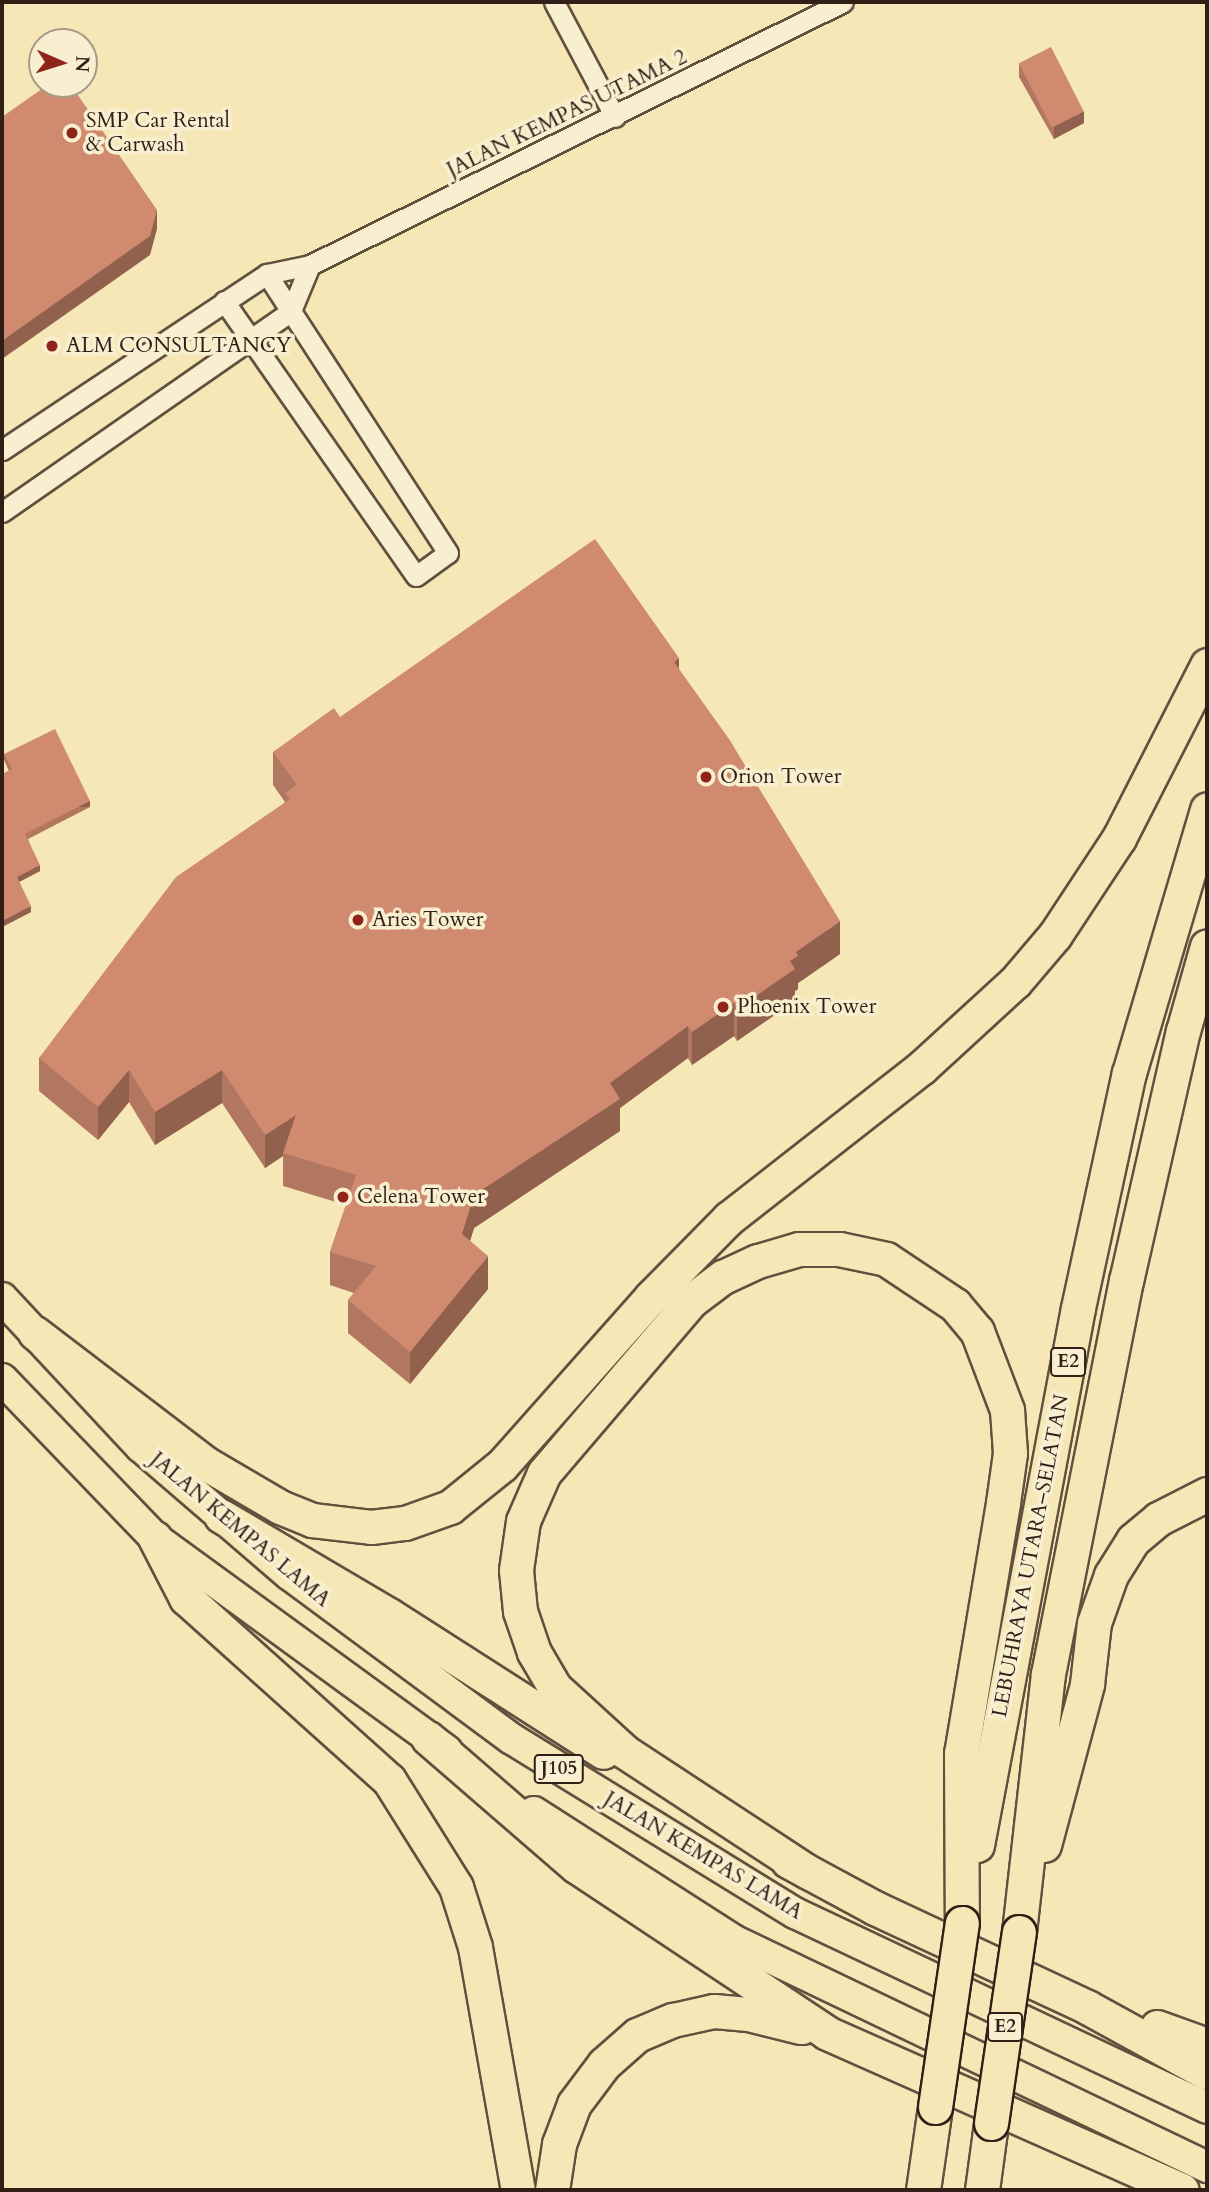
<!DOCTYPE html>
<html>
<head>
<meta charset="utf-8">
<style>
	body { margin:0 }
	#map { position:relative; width:1209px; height:2192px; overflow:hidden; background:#f5e7b6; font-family:Cardo,serif }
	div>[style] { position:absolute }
	.roads { filter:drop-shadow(2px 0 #62503f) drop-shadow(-2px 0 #62503f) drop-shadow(0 2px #62503f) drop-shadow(0 -2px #62503f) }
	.street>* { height:19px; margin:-9.5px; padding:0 9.5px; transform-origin:9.5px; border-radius:9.5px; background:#f8efd0 }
	.primary>* { height:30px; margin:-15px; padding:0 15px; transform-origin:15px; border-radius:15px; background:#f5e7b6 }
	.highway>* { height:33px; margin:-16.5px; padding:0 16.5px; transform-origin:16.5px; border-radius:16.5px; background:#f5e7b6 }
	.bridges { filter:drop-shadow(2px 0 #311e17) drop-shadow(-2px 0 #311e17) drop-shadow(0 2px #311e17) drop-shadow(0 -2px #311e17) }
	.highway-bridge>* { height:33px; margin:-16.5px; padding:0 16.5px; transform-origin:16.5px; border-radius:16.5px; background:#f5e7b6 }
	.wall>* { inset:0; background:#b27760 }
	.shaded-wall>* { inset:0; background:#91614e; transform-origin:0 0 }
	.building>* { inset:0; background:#cf8a70; transform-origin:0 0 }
	.dots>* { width:19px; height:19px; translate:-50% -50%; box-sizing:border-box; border:4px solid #f8efd0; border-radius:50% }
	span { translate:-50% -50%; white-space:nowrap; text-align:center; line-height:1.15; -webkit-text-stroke:7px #f8efd0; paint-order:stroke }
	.shield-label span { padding:2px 5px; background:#f8efd0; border:2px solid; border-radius:5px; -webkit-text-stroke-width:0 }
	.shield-label { font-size:19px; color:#311e17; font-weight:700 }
	.street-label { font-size:21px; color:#311e17 }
	.poi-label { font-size:21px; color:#311e17 }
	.left { translate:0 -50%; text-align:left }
	.frame { position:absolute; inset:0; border:4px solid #311e17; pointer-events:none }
	.north { position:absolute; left:28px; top:28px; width:70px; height:70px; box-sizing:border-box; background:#f8efd0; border:2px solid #a89b86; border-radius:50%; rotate:93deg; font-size:19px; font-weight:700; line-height:28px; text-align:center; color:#311e17 }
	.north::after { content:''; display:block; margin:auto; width:24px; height:32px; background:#8f2418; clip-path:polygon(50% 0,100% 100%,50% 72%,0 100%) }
</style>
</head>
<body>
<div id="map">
	<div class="roads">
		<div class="street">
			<div style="left:554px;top:2px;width:130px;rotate:62.1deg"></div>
			<div style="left:224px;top:301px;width:335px;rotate:55.1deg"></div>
			<div style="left:416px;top:576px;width:39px;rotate:-36deg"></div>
			<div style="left:448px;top:553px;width:333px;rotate:-123deg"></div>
			<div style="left:291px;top:311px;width:50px;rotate:-67.6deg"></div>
			<div style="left:2px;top:450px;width:318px;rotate:-33.6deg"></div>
			<div style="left:267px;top:274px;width:44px;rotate:-11.8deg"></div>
			<div style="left:310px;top:265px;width:594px;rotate:-26.26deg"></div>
			<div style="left:2px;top:512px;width:352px;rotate:-34.8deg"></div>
		</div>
		<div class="primary">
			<div style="left:2px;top:1298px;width:204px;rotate:47deg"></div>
			<div style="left:141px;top:1447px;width:196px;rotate:40.7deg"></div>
			<div style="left:290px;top:1575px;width:276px;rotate:36.5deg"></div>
			<div style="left:512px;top:1739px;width:332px;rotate:31.6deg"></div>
			<div style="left:795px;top:1913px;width:456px;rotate:25.3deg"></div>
			<div style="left:2px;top:1379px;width:221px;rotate:46.1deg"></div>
			<div style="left:155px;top:1538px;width:361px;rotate:36.1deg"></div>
			<div style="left:534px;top:1812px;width:237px;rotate:32.7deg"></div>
			<div style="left:733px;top:1940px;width:526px;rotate:25.59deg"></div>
		</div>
		<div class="highway">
			<div style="left:35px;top:1333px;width:214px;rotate:37.4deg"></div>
			<div style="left:205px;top:1463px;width:87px;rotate:30.4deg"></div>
			<div style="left:280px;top:1507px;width:35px;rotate:22deg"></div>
			<div style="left:312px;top:1520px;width:59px;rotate:6.8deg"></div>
			<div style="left:371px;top:1527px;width:34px;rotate:-7deg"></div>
			<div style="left:405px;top:1523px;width:48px;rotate:-19.6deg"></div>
			<div style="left:450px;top:1507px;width:67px;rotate:-38.9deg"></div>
			<div style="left:502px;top:1465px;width:225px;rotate:-48.4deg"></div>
			<div style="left:651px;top:1297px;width:111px;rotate:-45.4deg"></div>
			<div style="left:729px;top:1218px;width:244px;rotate:-38deg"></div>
			<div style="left:921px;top:1068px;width:127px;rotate:-42.5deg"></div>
			<div style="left:1015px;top:982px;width:62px;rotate:-49.6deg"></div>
			<div style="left:1055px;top:935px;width:116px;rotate:-56.6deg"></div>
			<div style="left:1119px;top:838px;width:194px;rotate:-63deg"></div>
			<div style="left:221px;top:1516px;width:195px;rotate:30.5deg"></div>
			<div style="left:389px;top:1615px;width:254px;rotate:32.6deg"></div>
			<div style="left:155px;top:1538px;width:68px;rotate:62.7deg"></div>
			<div style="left:186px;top:1598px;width:273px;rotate:41.9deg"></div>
			<div style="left:389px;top:1780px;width:126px;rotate:57.9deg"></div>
			<div style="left:456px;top:1887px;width:63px;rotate:72.4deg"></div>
			<div style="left:475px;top:1947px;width:247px;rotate:80deg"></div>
			<div style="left:428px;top:1738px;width:196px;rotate:40.9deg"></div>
			<div style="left:576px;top:1866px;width:301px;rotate:33.6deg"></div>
			<div style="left:827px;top:2033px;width:388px;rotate:23.9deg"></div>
			<div style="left:977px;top:1845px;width:546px;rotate:-79.35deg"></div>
			<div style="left:1078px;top:1308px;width:240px;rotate:-77.8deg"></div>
			<div style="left:1129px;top:1073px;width:275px;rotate:-73.5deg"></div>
			<div style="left:1044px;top:1845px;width:167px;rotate:-75deg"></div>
			<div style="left:1087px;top:1684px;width:61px;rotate:-83.5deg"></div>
			<div style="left:1094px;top:1623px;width:51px;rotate:-70.5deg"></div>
			<div style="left:1111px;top:1575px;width:41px;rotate:-57.8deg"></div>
			<div style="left:1133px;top:1540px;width:33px;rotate:-40deg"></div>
			<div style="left:1158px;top:1519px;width:55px;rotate:-27deg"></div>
			<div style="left:788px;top:1861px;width:99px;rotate:28.4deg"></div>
			<div style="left:875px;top:1908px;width:234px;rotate:25deg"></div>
			<div style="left:1087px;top:2007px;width:137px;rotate:28.8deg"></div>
			<div style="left:808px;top:1872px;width:220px;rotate:-146.7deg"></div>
			<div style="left:624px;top:1751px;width:93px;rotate:-137.6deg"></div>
			<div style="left:555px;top:1688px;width:42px;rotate:-120.3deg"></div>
			<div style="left:534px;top:1652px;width:43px;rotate:-108.9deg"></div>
			<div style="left:520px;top:1611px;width:41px;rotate:-95.6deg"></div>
			<div style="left:516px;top:1570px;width:49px;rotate:-81.9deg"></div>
			<div style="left:523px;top:1521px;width:52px;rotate:-66.4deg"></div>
			<div style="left:544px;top:1473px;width:228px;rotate:-49.5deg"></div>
			<div style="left:692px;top:1300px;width:39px;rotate:-37deg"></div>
			<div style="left:723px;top:1277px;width:38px;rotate:-25deg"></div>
			<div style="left:758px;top:1261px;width:43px;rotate:-16.3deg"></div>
			<div style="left:799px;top:1249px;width:40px"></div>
			<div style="left:839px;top:1249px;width:48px;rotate:12deg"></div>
			<div style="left:886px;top:1259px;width:83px;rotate:33.7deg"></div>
			<div style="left:955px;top:1305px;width:34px;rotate:50deg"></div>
			<div style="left:977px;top:1331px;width:85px;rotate:69.2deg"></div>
			<div style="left:1007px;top:1410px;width:43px;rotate:86deg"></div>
			<div style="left:1010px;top:1453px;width:50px;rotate:98deg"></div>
			<div style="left:1003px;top:1503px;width:254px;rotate:99.5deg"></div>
			<div style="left:961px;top:1753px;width:170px;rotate:89.7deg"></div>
			<div style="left:1019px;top:1932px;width:260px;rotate:-83.6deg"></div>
			<div style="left:1048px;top:1674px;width:401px;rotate:-78.8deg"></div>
			<div style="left:1126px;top:1281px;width:256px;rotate:-77.2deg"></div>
			<div style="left:1183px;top:1031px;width:88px;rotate:-74.2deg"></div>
			<div style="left:1157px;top:2027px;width:53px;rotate:19.8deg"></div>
			<div style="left:552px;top:2190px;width:47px;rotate:-81.3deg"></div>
			<div style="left:559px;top:2144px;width:43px;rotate:-69.4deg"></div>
			<div style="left:574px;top:2104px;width:50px;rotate:-53.1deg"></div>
			<div style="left:604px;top:2064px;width:44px;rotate:-41.3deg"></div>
			<div style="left:637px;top:2035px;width:39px;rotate:-23deg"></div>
			<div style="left:673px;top:2020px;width:42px;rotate:-12.4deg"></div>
			<div style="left:714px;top:2011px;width:34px;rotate:5deg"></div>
			<div style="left:748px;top:2014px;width:55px;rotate:13.8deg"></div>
			<div style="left:923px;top:2190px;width:84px;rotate:-81.8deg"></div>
			<div style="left:982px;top:2190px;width:68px;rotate:-82.3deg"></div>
		</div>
	</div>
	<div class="bridges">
		<div class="highway-bridge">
			<div style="left:935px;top:2107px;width:186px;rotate:-81.7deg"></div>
			<div style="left:991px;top:2123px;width:193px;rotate:-81.7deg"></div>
		</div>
	</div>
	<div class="wall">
		<div style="clip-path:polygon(1019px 64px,1084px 123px,1054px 139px,1019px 77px)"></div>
		<div style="clip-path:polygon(679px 669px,840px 954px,798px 983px,798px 989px,795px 991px,795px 1001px,737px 1041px,734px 1036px,692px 1065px,688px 1058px,620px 1108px,620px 1131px,474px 1228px,470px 1241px,488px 1289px,410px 1384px,348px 1333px,348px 1300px,354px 1293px,330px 1285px,330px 1252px,346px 1205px,283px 1186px,283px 1156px,265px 1168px,222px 1103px,155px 1145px,129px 1102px,98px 1140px,39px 1091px,39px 1058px,285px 802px,273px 785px,273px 752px,340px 717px)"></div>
		<div style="clip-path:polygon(4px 754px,90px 807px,28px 839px,40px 871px,19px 882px,31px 912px,2px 927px,9px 771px,4px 760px)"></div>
	</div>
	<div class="shaded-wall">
		<div style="clip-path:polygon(1084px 111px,1084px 123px,1054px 139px,1054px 127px)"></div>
		<div style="clip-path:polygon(157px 210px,157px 229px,150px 255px,2px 359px,2px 341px)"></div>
		<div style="clip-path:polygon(679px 658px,679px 691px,674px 662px)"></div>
		<div style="left:90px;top:801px;width:6px;height:73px;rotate:90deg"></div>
		<div style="clip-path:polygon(40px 865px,40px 871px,17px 883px,17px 877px)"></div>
		<div style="clip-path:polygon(31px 906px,31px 912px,2px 927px,2px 921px)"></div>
		<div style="clip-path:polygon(840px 921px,840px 954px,798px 983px,798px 989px,795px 991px,795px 1001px,737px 1041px,737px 1009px,790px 961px,796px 952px)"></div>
		<div style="clip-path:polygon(734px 1003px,734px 1036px,692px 1065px,692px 1032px)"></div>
		<div style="clip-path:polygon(688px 1026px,688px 1058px,620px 1108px,620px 1131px,474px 1228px,462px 1267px,462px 1234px,474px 1195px,610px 1083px)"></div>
		<div style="clip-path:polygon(129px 1070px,129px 1102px,98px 1140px,98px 1107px)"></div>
		<div style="clip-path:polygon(222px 1070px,222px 1103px,155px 1145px,155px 1112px)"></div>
		<div style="clip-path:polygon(296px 1115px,283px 1153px,283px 1156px,265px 1168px,265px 1135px)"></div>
		<div style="clip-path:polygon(488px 1256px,488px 1289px,410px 1384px,410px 1352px)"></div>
	</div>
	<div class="building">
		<div style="left:1051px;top:47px;width:72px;height:36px;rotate:63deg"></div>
		<div style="clip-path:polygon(46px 86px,73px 88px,157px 210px,150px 236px,2px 341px,2px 117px)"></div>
		<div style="clip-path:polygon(595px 539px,679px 658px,674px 662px,729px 739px,840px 921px,796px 952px,798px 956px,790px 961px,795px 969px,737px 1009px,734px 1003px,692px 1032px,688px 1026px,610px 1083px,620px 1099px,474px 1195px,462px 1234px,488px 1256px,410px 1352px,348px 1300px,376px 1266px,330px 1252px,356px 1175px,283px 1153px,296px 1115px,265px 1135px,222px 1070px,155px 1112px,129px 1070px,98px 1107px,39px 1058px,176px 877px,290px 799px,285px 793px,297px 785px,273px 752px,334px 708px,340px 717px)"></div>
		<div style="clip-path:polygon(55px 729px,90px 801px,25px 834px,40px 865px,17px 877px,31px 906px,2px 921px,2px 774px,12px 769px,4px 754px)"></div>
	</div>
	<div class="dots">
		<div style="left:72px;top:133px;background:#8f2418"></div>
		<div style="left:52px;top:346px;background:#8f2418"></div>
		<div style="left:706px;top:777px;background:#8f2418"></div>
		<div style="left:358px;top:920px;background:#8f2418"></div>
		<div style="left:723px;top:1007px;background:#8f2418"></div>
		<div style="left:343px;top:1197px;background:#8f2418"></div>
	</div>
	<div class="shield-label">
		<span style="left:1068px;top:1362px">E2</span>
		<span style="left:559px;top:1769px">J105</span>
		<span style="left:1005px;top:2027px">E2</span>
	</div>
	<div class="street-label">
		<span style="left:567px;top:114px;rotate:-26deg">JALAN KEMPAS UTAMA 2</span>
		<span style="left:240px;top:1530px;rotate:40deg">JALAN KEMPAS LAMA</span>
		<span style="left:1031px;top:1556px;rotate:-79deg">LEBUHRAYA UTARA–SELATAN</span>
		<span style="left:703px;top:1856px;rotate:31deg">JALAN KEMPAS LAMA</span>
	</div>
	<div class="poi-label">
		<span class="left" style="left:86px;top:133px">SMP Car Rental<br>&amp; Carwash</span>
		<span class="left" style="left:66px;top:346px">ALM CONSULTANCY</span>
		<span class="left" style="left:720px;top:777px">Orion Tower</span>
		<span class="left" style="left:372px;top:920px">Aries Tower</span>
		<span class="left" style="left:737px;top:1007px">Phoenix Tower</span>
		<span class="left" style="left:357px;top:1197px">Celena Tower</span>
	</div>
	<div class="frame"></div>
	<div class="north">N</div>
</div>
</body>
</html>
